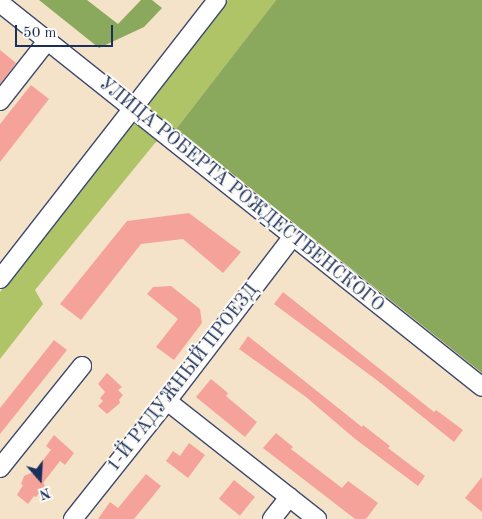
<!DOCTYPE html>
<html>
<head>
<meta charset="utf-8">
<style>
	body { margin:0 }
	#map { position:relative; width:482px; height:519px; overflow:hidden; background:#f5e3c9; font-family:"Old Standard TT",serif }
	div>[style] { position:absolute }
	.green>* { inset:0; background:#afc367 }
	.forest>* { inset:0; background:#8ba95c }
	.building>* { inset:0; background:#f5a39a; transform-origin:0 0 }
	.roads { filter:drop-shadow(1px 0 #3c4a6e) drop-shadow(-1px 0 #3c4a6e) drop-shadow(0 1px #3c4a6e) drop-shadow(0 -1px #3c4a6e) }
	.minor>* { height:18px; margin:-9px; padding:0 9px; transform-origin:9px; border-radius:9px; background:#fff }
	span { translate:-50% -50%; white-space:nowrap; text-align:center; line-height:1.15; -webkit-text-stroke:4px #fdfcf7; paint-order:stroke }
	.street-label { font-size:18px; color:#1b2f5e }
	.north { position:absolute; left:15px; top:454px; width:50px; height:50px; -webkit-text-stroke:4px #fdfcf7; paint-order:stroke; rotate:161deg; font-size:14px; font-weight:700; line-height:20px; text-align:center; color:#1b2f5e }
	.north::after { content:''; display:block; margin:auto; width:18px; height:22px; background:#1b2f5e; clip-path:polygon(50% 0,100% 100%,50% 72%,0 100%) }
	.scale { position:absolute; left:15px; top:25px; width:98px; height:22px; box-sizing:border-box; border:2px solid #1b2f5e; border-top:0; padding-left:6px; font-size:15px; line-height:18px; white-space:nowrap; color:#1b2f5e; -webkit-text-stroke:4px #fdfcf7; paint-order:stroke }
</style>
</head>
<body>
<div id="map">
	<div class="green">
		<div style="clip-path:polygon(228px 0,276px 0,176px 129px,155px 143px,35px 290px,43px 304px,0 359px,0 292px)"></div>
	</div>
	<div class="forest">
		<div style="clip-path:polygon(39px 0,87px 0,118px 24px,141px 0,152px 0,162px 8px,144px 27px,99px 48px)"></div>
		<div style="clip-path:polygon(276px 0,482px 0,482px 373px,176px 129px)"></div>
	</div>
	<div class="building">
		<div style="clip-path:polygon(0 50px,16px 63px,0 84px)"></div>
		<div style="clip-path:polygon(31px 85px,49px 99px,0 162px,0 124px)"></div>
		<div style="clip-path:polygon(189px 213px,241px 252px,223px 273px,183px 239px,141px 244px,81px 320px,60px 304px,127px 221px)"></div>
		<div style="clip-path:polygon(171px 286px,200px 309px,202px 323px,174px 360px,156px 347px,178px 319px,147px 294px,153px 287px)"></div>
		<div style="clip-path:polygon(283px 292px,434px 412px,436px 410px,463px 430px,454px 442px,378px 381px,274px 304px)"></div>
		<div style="clip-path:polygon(248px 336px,362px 427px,363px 425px,390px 446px,388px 448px,425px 476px,418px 486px,354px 438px,306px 397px,239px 349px)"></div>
		<div style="clip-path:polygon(54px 340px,67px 350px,0 434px,0 408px)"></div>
		<div style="clip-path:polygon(107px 373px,122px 387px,118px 390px,123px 395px,119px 400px,120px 403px,107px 414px,98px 406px,103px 401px,100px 398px,105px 392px,98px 384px)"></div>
		<div style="clip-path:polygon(211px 379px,228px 393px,226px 396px,257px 422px,245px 437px,196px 397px)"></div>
		<div style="clip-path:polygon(276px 433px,293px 447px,291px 449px,342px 488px,348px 481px,378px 503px,366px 519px,355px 519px,263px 448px)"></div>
		<div style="clip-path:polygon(54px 435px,74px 453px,65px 465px,60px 461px,43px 483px,45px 485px,36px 497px,34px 496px,28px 504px,17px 495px,23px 485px,21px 484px,24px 476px,31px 473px,32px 474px,51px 450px,46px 446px)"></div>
		<div style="clip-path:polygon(189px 443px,205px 455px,188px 478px,166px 461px,173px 451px,180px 456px)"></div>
		<div style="clip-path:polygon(146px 474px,161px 486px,134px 519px,98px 519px,110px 502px,118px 508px)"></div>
		<div style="clip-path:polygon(482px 477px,482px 512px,465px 498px)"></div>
		<div style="left:234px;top:480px;width:27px;height:24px;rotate:39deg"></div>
	</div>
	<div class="roads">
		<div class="minor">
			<div style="left:0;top:3px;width:616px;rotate:38.54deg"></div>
			<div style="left:0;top:101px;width:76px;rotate:-51.9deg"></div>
			<div style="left:0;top:279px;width:353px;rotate:-52.1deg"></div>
			<div style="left:167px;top:401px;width:191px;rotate:38.2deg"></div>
			<div style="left:0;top:468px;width:131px;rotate:-51.2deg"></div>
			<div style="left:73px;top:519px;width:151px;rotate:-51.5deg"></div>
			<div style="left:167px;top:401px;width:208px;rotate:-52.6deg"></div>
			<div style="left:272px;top:519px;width:28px;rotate:-52deg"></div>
		</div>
	</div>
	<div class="street-label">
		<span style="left:241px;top:195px;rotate:39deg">УЛИЦА РОБЕРТА РОЖДЕСТВЕНСКОГО</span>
		<span style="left:183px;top:378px;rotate:-52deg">1-Й РАДУЖНЫЙ ПРОЕЗД</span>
	</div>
	<div class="north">N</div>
	<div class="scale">50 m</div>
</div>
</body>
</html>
